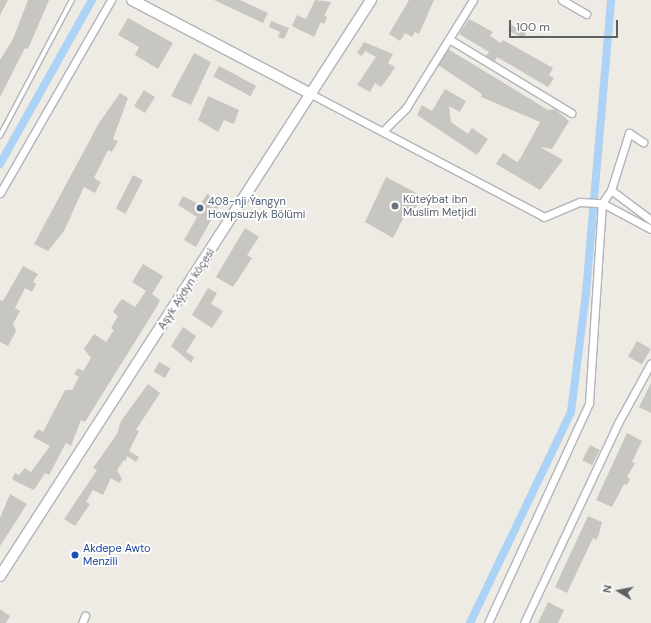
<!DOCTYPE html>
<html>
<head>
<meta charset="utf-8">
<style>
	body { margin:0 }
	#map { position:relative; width:651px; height:623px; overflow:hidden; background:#edebe4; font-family:"DM Sans",sans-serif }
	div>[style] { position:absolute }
	.canal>* { height:8px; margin:-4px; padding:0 4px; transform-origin:4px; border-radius:4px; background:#acd2f5 }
	.building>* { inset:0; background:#c8c6c0; transform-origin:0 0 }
	.roads { filter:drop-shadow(1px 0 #b1b4b8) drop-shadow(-1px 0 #b1b4b8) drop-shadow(0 1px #b1b4b8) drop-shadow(0 -1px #b1b4b8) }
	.lane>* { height:3.5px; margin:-1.75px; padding:0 1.75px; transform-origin:1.75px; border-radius:1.75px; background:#fff }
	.street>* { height:7px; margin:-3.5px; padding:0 3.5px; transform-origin:3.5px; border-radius:3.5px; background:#fff }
	.secondary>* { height:10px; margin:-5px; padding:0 5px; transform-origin:5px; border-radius:5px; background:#fff }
	.dots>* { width:11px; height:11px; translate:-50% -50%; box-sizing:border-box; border:2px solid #fff; border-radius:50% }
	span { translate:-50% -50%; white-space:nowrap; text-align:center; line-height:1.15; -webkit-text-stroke:3.5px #fff; paint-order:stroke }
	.worship-label { font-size:11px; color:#5b616d }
	.left { translate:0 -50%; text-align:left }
	.service-label { font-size:11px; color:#4e5e75 }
	.street-label { font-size:11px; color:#5c5f63 }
	.transit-label { font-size:11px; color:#164399 }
	.north { position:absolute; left:599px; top:571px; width:40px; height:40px; -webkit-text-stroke:3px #fff; paint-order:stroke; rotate:280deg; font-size:11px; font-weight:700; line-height:16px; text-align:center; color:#5c5f63 }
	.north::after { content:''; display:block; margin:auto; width:14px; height:18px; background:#5c5f63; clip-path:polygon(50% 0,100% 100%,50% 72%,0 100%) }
	.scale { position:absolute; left:509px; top:20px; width:109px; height:18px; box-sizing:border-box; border:2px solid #5c5f63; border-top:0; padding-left:5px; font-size:12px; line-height:14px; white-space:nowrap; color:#5c5f63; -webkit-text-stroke:3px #fff; paint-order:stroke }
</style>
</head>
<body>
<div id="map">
	<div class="canal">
		<div style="left:0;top:164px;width:188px;rotate:-60.7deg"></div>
		<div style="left:470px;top:623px;width:234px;rotate:-64.4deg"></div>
		<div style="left:571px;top:412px;width:120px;rotate:-82.8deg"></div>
		<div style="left:586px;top:293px;width:294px;rotate:-85.1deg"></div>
	</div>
	<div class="building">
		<div style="clip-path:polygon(0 0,8px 0,0 15px)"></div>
		<div style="clip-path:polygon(28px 0,49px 0,28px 49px,25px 48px,0 97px,0 60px,13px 39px)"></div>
		<div style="clip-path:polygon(214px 0,240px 0,268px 13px,263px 23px)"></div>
		<div style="clip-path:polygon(315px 0,331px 2px,324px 16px,327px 17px,324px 24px,321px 22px,314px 37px,292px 26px,297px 15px,306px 19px)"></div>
		<div style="clip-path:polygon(409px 0,434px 0,419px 34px,415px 32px,412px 37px,405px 33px,400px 41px,389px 34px)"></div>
		<div style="clip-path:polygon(128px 18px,173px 43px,158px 69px,135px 55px,139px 47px,118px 35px)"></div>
		<div style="clip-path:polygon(469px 19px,493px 32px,490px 36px,501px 43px,503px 40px,553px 68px,549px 75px,554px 78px,548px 87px,497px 57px,495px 61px,486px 56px,489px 52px,459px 34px)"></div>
		<div style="clip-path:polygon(271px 21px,289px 28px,284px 39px,278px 37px,280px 32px,269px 27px)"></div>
		<div style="left:511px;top:25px;width:17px;height:6px;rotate:28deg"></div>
		<div style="clip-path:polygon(364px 42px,393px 54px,388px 63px,395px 67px,390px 75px,381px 87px,375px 83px,370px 92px,357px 85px,376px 57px,365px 51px,362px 56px,357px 53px)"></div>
		<div style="clip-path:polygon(448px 49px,548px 110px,555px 109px,569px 121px,552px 149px,540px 147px,563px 160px,540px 190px,496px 164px,503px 153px,517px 162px,520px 159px,540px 122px,481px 97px,482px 94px,438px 65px)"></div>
		<div style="clip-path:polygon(194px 53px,211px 62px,191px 105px,171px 96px)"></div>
		<div style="left:219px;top:66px;width:42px;height:12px;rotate:28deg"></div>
		<div style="clip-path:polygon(445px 89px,466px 101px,460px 112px,449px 106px,451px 122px,468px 134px,472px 128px,488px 139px,477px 155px,417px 115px,422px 105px,432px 111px)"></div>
		<div style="left:144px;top:90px;width:13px;height:19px;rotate:32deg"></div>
		<div style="clip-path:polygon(120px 93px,128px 98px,113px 139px,118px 141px,112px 152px,108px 150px,94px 178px,101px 182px,95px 193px,84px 187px,64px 231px,48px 251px,34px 244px,99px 123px)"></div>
		<div style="clip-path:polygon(208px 96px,239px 110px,234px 124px,224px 120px,218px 132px,198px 120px)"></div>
		<div style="left:133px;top:175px;width:11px;height:38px;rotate:27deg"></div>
		<div style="clip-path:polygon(386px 177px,422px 196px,410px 217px,405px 215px,393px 238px,365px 222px)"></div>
		<div style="clip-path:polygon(207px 194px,221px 202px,196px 247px,184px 240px,197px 217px,178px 205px,183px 196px,200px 205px)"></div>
		<div style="clip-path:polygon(245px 228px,259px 237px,247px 255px,252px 258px,233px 287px,216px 277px)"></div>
		<div style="clip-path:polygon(143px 264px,163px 276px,152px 294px,160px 300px,156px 308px,85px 422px,81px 420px,71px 446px,66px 443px,49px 475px,45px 473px,34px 490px,19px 483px,12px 479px,15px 473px,19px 475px,25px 468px,31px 472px,50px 446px,33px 437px,38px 429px,43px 432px,65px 390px,72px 390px,79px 377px,74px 374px,78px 368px,83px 371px,91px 358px,84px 349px,94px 334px,106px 342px,114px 330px,111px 328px,118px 316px,113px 312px,118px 304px,122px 299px,135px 307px,146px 291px,132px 282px)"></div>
		<div style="clip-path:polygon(23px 266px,38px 274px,33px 282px,36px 284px,32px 292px,25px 288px,15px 308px,20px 311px,13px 324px,16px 331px,8px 346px,0 342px,0 300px,3px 301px)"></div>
		<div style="clip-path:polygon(208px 288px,217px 293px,211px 304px,223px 311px,212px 328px,192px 315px)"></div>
		<div style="clip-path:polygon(183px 327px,196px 336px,186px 352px,194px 357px,191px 363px,171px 346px)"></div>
		<div style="left:637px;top:341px;width:16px;height:18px;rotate:30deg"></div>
		<div style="left:159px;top:362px;width:13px;height:11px;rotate:29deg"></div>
		<div style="clip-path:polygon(651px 383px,651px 413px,639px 407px)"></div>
		<div style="clip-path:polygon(148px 384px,160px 393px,136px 430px,139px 431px,129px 451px,139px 457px,136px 462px,127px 456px,126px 461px,124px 460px,117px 470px,122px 479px,119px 483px,111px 478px,103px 495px,93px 490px,86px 502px,90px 504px,75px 526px,64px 519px,97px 470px,93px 468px,117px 434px,121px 421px)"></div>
		<div style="clip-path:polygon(627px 433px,642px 441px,632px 462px,635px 463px,627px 477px,630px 479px,627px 485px,624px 484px,612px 507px,596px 500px)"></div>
		<div style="left:590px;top:445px;width:11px;height:17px;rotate:27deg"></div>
		<div style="clip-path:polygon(10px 494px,27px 504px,0 546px,0 518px)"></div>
		<div style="clip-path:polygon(588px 516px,602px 522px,599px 534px,596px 540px,593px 538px,567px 593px,555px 587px)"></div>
		<div style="clip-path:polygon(548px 602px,564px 610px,558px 623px,538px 623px)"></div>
		<div style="clip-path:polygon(0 609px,10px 616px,6px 623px,0 623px)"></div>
	</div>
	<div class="roads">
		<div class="lane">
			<div style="left:0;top:136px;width:154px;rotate:-62.1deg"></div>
		</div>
		<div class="street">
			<div style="left:562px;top:0;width:28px;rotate:30deg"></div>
			<div style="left:449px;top:39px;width:143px;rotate:31.2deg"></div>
			<div style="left:311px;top:94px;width:263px;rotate:27.8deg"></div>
			<div style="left:544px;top:217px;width:39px;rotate:-23deg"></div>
			<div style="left:580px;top:202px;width:22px;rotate:3deg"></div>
			<div style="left:602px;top:203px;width:55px;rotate:28deg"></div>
			<div style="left:383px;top:131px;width:33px;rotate:-45deg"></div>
			<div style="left:406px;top:108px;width:127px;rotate:-58.2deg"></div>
			<div style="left:611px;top:190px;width:50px;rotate:36.9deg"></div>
			<div style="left:0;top:193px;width:223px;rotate:-60.1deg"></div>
			<div style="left:82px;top:623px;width:8px;rotate:-67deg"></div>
			<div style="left:488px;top:623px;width:242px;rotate:-65.3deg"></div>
			<div style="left:589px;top:403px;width:200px;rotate:-86.3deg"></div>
			<div style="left:602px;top:203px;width:16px;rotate:-55deg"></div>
			<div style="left:611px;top:190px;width:60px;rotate:-72.5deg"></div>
			<div style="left:629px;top:133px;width:17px;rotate:33deg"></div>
			<div style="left:524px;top:623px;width:221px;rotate:-64.8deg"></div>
			<div style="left:618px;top:423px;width:68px;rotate:-61.2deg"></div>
		</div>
		<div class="secondary">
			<div style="left:132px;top:0;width:202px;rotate:27.7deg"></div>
			<div style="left:0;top:576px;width:685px;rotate:-57.21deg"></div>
		</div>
	</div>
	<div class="dots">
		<div style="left:395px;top:206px;background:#6b7280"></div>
		<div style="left:200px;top:208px;background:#5c6f8a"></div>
		<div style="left:75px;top:555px;background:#1a4fb4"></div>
	</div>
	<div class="worship-label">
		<span class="left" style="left:403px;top:206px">Küteýbat ibn<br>Muslim Metjidi</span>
	</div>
	<div class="service-label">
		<span class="left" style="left:208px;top:208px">408-nji Ýangyn<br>Howpsuzlyk Bölümi</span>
	</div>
	<div class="street-label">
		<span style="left:186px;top:289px;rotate:-57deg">Aşyk Aýdyn köçesi</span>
	</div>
	<div class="transit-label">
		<span class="left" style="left:83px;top:555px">Akdepe Awto<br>Menzili</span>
	</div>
	<div class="north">N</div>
	<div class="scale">100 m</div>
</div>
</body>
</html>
